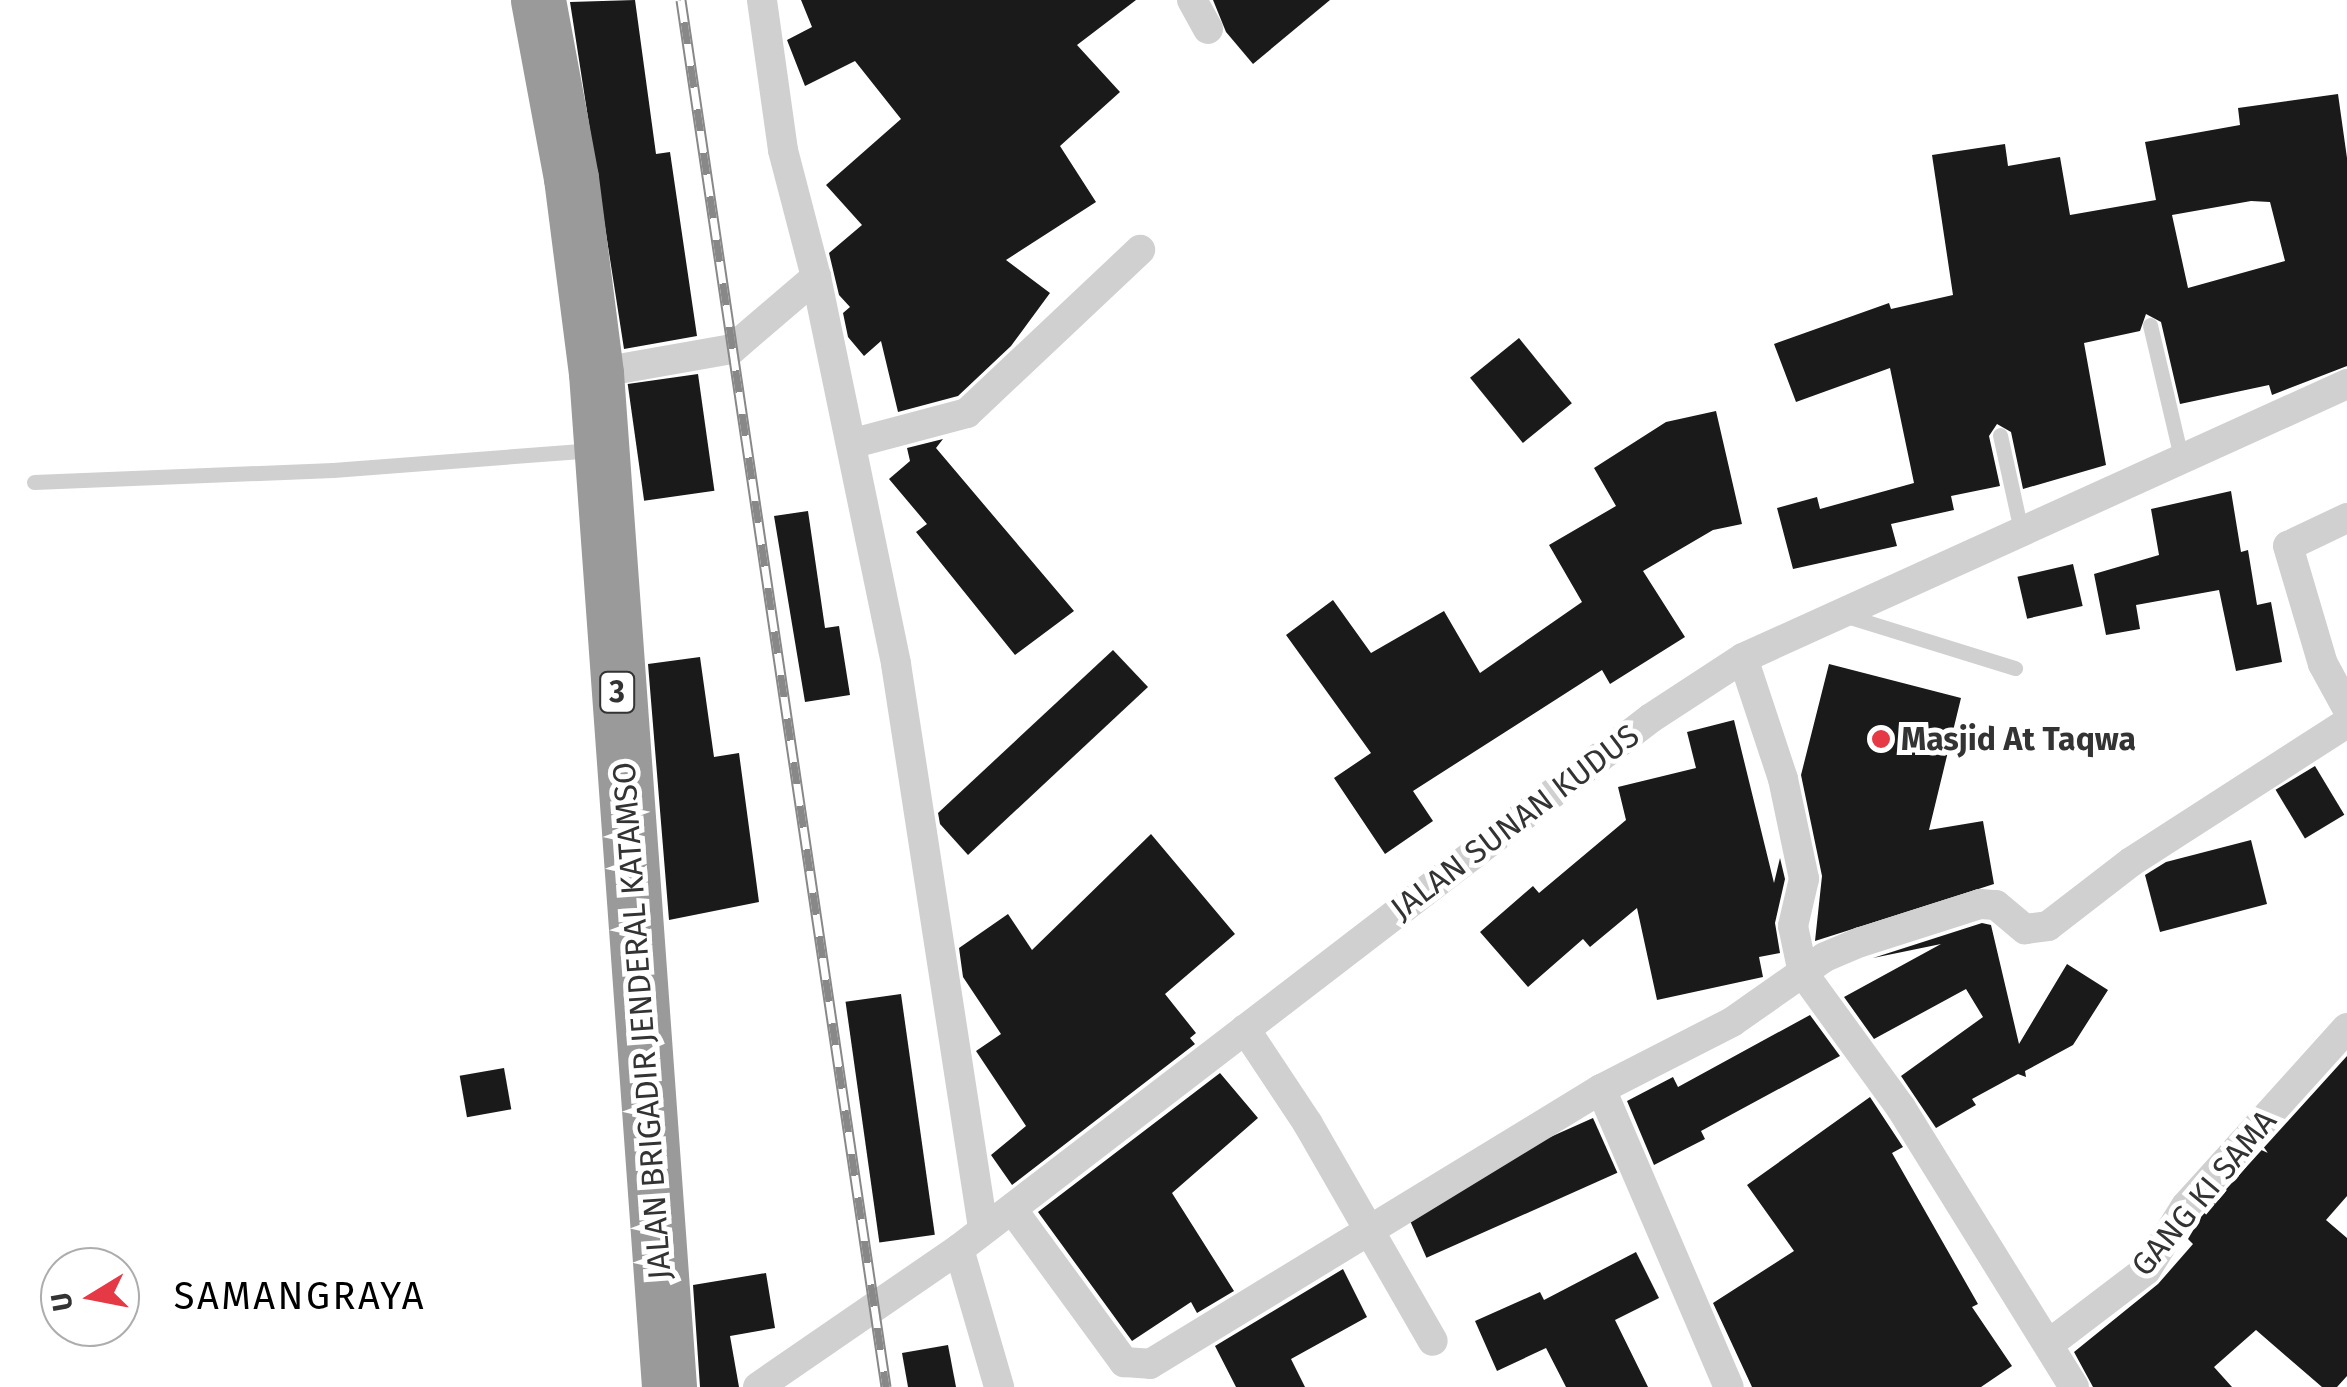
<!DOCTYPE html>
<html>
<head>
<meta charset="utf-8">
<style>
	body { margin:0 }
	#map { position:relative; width:2347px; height:1387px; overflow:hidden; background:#fff; font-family:"Fira Sans",sans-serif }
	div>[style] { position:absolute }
	.building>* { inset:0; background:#1a1a1a; transform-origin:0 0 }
	.lane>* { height:15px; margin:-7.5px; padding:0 7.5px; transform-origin:7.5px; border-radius:7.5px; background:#d0d0d0 }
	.street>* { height:30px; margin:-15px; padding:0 15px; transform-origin:15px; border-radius:15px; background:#d0d0d0 }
	.highway>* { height:55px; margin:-27.5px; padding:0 27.5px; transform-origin:27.5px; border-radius:27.5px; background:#9a9a9a }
	.rail>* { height:11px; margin-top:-5.5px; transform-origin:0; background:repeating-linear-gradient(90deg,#fff 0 22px,#888 0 44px); box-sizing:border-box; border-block:2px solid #888 }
	.dots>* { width:28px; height:28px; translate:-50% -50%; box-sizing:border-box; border:5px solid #fff; border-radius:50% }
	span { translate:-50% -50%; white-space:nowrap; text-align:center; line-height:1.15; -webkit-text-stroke:10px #fff; paint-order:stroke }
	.shield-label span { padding:2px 8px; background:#fff; border:2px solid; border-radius:8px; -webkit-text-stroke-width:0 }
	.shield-label { font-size:30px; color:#333; font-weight:700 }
	.poi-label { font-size:32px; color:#333; font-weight:700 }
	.left { translate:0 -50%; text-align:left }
	.street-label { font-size:32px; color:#333 }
	.quarter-label { font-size:38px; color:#000; letter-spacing:2.5px }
	.north { position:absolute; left:40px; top:1247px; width:100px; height:100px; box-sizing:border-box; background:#fff; border:2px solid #adadad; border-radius:50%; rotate:260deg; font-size:28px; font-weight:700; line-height:40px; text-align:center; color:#333 }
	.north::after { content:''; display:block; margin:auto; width:35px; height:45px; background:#e63946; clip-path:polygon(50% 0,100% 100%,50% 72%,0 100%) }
</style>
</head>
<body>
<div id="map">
	<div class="building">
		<div style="clip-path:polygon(635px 0,656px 154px,670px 152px,697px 336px,624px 349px,570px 2px)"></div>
		<div style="clip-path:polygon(801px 0,1136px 0,1077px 45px,1120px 92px,1060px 146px,1096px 202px,1006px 260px,1050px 293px,1011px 346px,958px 396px,898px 412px,881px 341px,864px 356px,848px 337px,843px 313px,850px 307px,839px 295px,829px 253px,862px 225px,826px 185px,901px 119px,855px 61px,805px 86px,787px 40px,812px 27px)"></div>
		<div style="clip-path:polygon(1213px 0,1330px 0,1253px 64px,1226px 32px)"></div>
		<div style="clip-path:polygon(evenodd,2338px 94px,2347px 158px,2347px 366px,2272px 395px,2269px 385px,2180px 404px,2161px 322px,2146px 314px,2140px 331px,2084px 343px,2106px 465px,2023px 489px,2011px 432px,1997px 424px,1989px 436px,2000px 486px,1951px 496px,1954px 510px,1891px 524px,1897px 546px,1793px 569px,1777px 508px,1817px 497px,1820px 509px,1914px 483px,1890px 368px,1796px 402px,1774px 344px,1889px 303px,1891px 309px,1953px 295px,1932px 155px,2005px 144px,2008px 166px,2060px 157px,2070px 215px,2156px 200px,2145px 142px,2240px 125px,2238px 108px,2338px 94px,2251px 201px,2270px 202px,2285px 261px,2188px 288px,2172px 215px,2251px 201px)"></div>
		<div style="left:1519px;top:338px;width:84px;height:63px;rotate:51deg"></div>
		<div style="left:698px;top:374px;width:118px;height:71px;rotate:82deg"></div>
		<div style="clip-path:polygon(1716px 411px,1742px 524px,1713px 530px,1643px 571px,1685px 637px,1610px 684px,1602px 670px,1413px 791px,1433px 821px,1385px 854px,1334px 778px,1371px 753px,1286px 635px,1333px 600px,1371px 653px,1444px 611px,1480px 673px,1582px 602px,1549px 545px,1616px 506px,1594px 468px,1666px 422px)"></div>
		<div style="clip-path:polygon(943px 439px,936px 448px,1074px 611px,1015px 655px,916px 532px,927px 524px,889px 479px,910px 461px,907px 448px)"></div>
		<div style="clip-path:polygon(2231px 491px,2241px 552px,2248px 550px,2257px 605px,2271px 602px,2282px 662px,2236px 671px,2219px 590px,2136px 605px,2140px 629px,2106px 635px,2094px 574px,2159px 555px,2151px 509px)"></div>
		<div style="clip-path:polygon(808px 511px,825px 628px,839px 626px,850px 695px,805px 702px,774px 516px)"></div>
		<div style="left:2073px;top:564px;width:43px;height:57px;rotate:77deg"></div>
		<div style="clip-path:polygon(1113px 650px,1148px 687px,968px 855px,940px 824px,938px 813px)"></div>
		<div style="clip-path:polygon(700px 657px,714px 757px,739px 753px,759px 902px,669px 920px,648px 664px)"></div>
		<div style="clip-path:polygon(1829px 664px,1961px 698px,1929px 830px,1983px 821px,1994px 884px,1815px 941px,1822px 876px,1801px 775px)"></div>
		<div style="clip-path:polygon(1734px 720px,1774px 883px,1780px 858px,1785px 879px,1775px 923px,1780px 953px,1759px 957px,1763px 977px,1657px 1000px,1637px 908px,1590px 947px,1583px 939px,1528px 987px,1480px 932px,1533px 886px,1539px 893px,1626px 820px,1618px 787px,1696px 768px,1687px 732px)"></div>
		<div style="left:2315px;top:766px;width:57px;height:46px;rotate:59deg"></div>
		<div style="clip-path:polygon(1151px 834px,1235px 934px,1165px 994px,1196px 1033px,1190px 1038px,1195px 1044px,1012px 1185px,991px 1155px,1026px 1126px,976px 1051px,1001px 1034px,963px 977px,959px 948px,1008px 914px,1032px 950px)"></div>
		<div style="clip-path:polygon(2251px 840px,2267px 904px,2160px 932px,2145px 875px,2166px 862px)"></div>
		<div style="clip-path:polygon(1982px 923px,1991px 925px,2019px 1044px,2067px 964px,2108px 990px,2073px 1045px,2025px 1071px,2026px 1077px,2018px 1074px,1972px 1099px,1976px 1105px,1936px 1128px,1901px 1076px,1983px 1017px,1966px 989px,1874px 1039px,1844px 997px,1941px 944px,1873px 958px)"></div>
		<div style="left:901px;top:994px;width:243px;height:56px;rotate:82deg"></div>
		<div style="clip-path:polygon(1810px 1015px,1840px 1056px,1701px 1131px,1705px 1139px,1654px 1165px,1627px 1101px,1673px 1077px,1678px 1087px)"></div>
		<div style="clip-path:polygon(2347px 1056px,2347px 1196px,2326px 1220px,2347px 1238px,2347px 1376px,2337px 1387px,2322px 1387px,2256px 1330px,2214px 1367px,2232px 1387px,2093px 1387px,2074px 1352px,2158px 1284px,2193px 1244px,2188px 1239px,2201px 1217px)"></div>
		<div style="left:504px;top:1068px;width:42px;height:45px;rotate:80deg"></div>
		<div style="clip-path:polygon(1220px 1073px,1258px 1118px,1172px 1193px,1234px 1291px,1197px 1313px,1191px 1302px,1132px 1341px,1038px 1212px)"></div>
		<div style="clip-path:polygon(1870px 1097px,1903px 1147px,1892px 1153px,1978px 1304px,1972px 1307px,2012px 1366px,1981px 1387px,1752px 1387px,1713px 1303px,1794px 1251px,1747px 1185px)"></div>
		<div style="left:1593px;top:1118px;width:60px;height:209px;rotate:66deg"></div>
		<div style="clip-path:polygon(1636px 1252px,1659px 1298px,1615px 1320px,1648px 1387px,1566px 1387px,1546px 1348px,1497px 1371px,1475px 1321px,1540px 1292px,1544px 1300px)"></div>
		<div style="clip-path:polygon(1343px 1269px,1367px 1317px,1291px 1359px,1305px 1387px,1236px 1387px,1215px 1346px)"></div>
		<div style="clip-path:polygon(766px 1273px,775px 1328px,730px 1336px,739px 1387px,700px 1387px,693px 1285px)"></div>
		<div style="clip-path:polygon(948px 1345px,956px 1387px,908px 1387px,902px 1353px)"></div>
	</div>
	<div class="lane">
		<div style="left:2150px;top:325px;width:140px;rotate:76.8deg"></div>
		<div style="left:2000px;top:435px;width:102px;rotate:77.6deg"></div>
		<div style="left:34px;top:482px;width:299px;rotate:-2.3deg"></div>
		<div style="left:333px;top:470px;width:262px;rotate:-4.4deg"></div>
		<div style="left:1847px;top:616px;width:176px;rotate:17.2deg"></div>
	</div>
	<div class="street">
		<div style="left:1192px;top:0;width:33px;rotate:61deg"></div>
		<div style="left:816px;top:277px;width:395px;rotate:78.3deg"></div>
		<div style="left:896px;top:664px;width:571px;rotate:81.23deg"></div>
		<div style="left:596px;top:373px;width:138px;rotate:-10deg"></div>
		<div style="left:732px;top:349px;width:111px;rotate:-40.6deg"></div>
		<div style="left:816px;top:277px;width:131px;rotate:-104.6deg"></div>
		<div style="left:783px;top:150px;width:151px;rotate:-98deg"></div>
		<div style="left:854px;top:443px;width:117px;rotate:-14.9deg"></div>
		<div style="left:967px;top:413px;width:238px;rotate:-43.3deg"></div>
		<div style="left:2347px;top:518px;width:65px;rotate:154.6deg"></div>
		<div style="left:2288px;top:546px;width:123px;rotate:73.5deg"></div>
		<div style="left:2323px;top:664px;width:50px;rotate:61.4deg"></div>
		<div style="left:1743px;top:658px;width:127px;rotate:71.7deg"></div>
		<div style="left:1783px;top:779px;width:102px;rotate:78.1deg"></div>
		<div style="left:1804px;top:879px;width:48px;rotate:103.2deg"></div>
		<div style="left:1793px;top:926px;width:48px;rotate:78deg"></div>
		<div style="left:1803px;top:973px;width:167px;rotate:54deg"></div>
		<div style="left:1901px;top:1108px;width:328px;rotate:58.2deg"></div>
		<div style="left:1245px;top:1029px;width:114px;rotate:56.4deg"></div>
		<div style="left:1308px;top:1124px;width:250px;rotate:60.1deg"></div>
		<div style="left:1601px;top:1089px;width:147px;rotate:-27.1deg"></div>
		<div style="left:1732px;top:1022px;width:113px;rotate:-35deg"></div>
		<div style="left:1825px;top:957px;width:39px;rotate:-23deg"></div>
		<div style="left:1861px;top:942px;width:125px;rotate:-17.7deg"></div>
		<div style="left:1980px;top:904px;width:16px;rotate:4deg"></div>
		<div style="left:1996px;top:905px;width:38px;rotate:40deg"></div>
		<div style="left:2025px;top:929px;width:23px;rotate:-7deg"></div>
		<div style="left:2048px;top:926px;width:105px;rotate:-37.6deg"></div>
		<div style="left:2131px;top:862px;width:257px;rotate:-32.8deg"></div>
		<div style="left:1012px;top:1209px;width:190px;rotate:53.8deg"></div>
		<div style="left:1124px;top:1362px;width:26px;rotate:4deg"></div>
		<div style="left:1150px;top:1364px;width:528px;rotate:-31.37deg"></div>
		<div style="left:1601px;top:1089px;width:324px;rotate:66.8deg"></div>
		<div style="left:959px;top:1249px;width:144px;rotate:73.8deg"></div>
		<div style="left:2049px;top:1344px;width:122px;rotate:-37.3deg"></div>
		<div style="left:2146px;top:1270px;width:75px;rotate:-58deg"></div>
		<div style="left:2186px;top:1206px;width:240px;rotate:-47.9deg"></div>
		<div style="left:758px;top:1387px;width:244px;rotate:-34.5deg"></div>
		<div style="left:959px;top:1249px;width:872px;rotate:-37.5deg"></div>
		<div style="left:1651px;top:718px;width:110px;rotate:-33.1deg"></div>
		<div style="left:1743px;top:658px;width:663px;rotate:-24.4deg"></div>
	</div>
	<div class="highway">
		<div style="left:538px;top:0;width:181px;rotate:79.5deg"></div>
		<div style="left:571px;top:178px;width:197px;rotate:82.7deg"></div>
		<div style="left:596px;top:373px;width:1017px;rotate:85.88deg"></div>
	</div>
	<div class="rail">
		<div style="left:681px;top:0;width:1402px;rotate:81.59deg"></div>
	</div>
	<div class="dots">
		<div style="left:1881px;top:739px;background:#e63946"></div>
	</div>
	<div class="shield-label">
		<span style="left:617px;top:692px">3</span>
	</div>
	<div class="poi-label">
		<span class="left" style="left:1901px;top:739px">Masjid At Taqwa</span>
	</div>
	<div class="street-label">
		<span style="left:1515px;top:822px;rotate:-37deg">JALAN SUNAN KUDUS</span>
		<span style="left:642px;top:1021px;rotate:-94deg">JALAN BRIGADIR JENDERAL KATAMSO</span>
		<span style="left:2204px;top:1193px;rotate:-50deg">GANG KI SAMA</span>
	</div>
	<div class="quarter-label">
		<span style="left:300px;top:1297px">SAMANGRAYA</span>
	</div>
	<div class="north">U</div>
</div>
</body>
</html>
